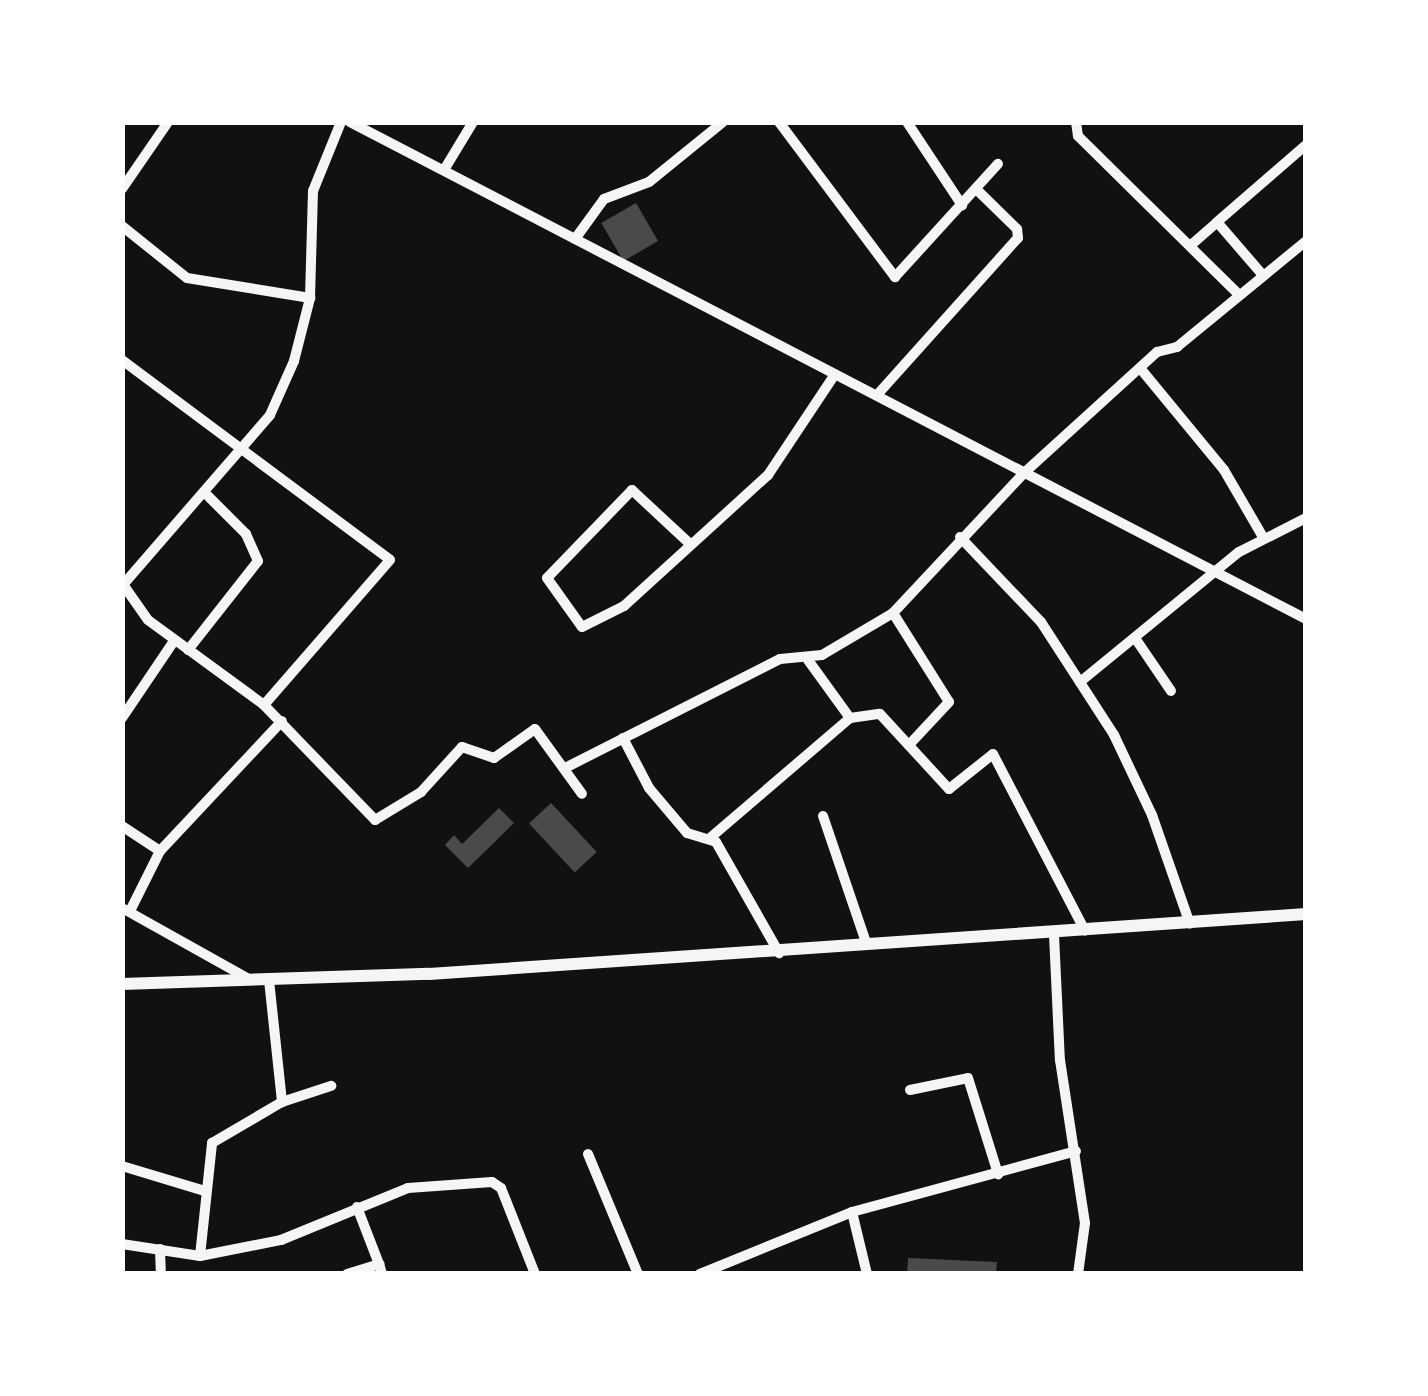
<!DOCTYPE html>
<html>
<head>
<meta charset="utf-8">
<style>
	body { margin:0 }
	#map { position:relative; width:1428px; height:1396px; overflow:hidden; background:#111; font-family:Montserrat,sans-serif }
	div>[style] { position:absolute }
	.building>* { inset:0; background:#4a4a4a; transform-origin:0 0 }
	.minor>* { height:10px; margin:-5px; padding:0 5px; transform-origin:5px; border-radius:5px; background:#f5f5f5 }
	.tertiary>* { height:12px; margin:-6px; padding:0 6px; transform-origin:6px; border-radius:6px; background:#f5f5f5 }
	span { translate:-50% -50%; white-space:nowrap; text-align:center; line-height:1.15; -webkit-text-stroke:9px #fff; paint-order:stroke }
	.frame { position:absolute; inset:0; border:125px solid #fff; pointer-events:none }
</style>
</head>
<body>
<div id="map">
	<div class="building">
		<div style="left:636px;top:203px;width:44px;height:40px;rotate:60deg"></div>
		<div style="left:551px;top:803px;width:67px;height:30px;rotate:47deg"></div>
		<div style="clip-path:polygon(499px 808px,514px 823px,468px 868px,445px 845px,454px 835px,462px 844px)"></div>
		<div style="clip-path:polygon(908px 1258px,997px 1262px,996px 1274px,907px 1274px)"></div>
	</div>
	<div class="minor">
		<div style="left:350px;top:122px;width:1077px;rotate:27.47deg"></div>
		<div style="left:779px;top:122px;width:194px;rotate:53.2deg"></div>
		<div style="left:895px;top:277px;width:153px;rotate:-47.7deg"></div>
		<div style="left:907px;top:122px;width:100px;rotate:56.5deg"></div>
		<div style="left:1076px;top:122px;width:14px;rotate:82deg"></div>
		<div style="left:1078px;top:136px;width:222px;rotate:44.6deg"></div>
		<div style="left:444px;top:170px;width:56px;rotate:-58.9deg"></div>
		<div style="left:122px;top:189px;width:81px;rotate:-55.5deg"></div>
		<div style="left:122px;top:226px;width:83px;rotate:38.7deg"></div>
		<div style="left:187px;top:278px;width:125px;rotate:9.2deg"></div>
		<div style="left:575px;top:239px;width:49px;rotate:-54.1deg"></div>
		<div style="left:604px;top:199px;width:48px;rotate:-20.7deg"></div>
		<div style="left:649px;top:182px;width:95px;rotate:-39deg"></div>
		<div style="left:1191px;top:245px;width:35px;rotate:-41deg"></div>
		<div style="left:1261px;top:273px;width:67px;rotate:-130.8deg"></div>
		<div style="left:1217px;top:222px;width:118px;rotate:-40.9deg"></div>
		<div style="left:122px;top:360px;width:334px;rotate:36.7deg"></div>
		<div style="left:390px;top:560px;width:192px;rotate:131deg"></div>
		<div style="left:1140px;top:368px;width:132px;rotate:50.5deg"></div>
		<div style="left:1224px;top:470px;width:78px;rotate:59.8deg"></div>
		<div style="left:877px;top:395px;width:211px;rotate:-48.1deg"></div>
		<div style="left:1018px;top:238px;width:9px;rotate:-96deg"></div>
		<div style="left:1017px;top:229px;width:57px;rotate:-135.7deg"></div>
		<div style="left:960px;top:537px;width:117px;rotate:46.4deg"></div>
		<div style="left:1041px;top:622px;width:135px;rotate:57.1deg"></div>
		<div style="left:1114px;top:735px;width:89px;rotate:64.6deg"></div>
		<div style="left:1152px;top:815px;width:115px;rotate:70.8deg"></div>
		<div style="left:689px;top:543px;width:78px;rotate:-137.1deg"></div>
		<div style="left:632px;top:490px;width:122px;rotate:134deg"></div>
		<div style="left:547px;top:578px;width:60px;rotate:54.5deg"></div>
		<div style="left:582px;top:627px;width:47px;rotate:-26.6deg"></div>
		<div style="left:624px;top:606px;width:195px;rotate:-42.3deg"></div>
		<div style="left:768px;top:475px;width:121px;rotate:-56.4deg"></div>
		<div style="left:122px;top:583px;width:45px;rotate:54.9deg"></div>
		<div style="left:148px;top:620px;width:144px;rotate:36.2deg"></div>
		<div style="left:264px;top:705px;width:160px;rotate:46deg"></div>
		<div style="left:375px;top:820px;width:54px;rotate:-31.3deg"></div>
		<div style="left:421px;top:792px;width:61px;rotate:-47.7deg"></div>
		<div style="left:462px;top:747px;width:34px;rotate:19deg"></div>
		<div style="left:494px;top:758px;width:50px;rotate:-35.3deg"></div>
		<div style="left:535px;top:729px;width:80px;rotate:54.1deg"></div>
		<div style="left:122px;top:586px;width:226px;rotate:-49.1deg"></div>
		<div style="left:270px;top:415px;width:59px;rotate:-66deg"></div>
		<div style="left:294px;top:361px;width:65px;rotate:-75.7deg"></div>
		<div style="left:310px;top:298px;width:107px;rotate:-88.4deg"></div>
		<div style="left:313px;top:191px;width:74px;rotate:-67.9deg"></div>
		<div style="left:893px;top:613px;width:105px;rotate:57.8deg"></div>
		<div style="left:949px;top:702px;width:59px;rotate:132.9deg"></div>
		<div style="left:1135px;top:638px;width:64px;rotate:55.8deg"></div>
		<div style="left:188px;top:650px;width:113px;rotate:-51.8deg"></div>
		<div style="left:258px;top:561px;width:30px;rotate:-114deg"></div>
		<div style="left:246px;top:534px;width:58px;rotate:-135deg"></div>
		<div style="left:808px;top:660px;width:72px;rotate:54.1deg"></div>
		<div style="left:850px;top:718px;width:30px;rotate:-8deg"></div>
		<div style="left:880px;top:714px;width:102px;rotate:47.4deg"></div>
		<div style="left:949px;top:789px;width:56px;rotate:-38.5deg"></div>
		<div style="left:993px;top:754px;width:199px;rotate:62.5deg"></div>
		<div style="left:1080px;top:682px;width:205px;rotate:-39.3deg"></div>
		<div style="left:1239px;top:552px;width:75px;rotate:-26.9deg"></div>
		<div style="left:122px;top:718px;width:93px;rotate:-56deg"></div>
		<div style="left:623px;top:738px;width:56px;rotate:62.5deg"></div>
		<div style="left:649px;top:788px;width:59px;rotate:49.8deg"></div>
		<div style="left:687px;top:833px;width:30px;rotate:17deg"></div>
		<div style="left:716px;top:842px;width:128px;rotate:60.4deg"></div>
		<div style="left:565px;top:768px;width:241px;rotate:-26.9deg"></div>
		<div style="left:780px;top:659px;width:42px;rotate:-5.4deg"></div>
		<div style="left:822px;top:655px;width:82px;rotate:-30.6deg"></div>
		<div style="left:893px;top:613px;width:192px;rotate:-46.9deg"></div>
		<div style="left:1024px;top:473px;width:180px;rotate:-42.3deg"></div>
		<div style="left:1157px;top:352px;width:21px;rotate:-14deg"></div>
		<div style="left:1177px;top:347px;width:167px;rotate:-39.4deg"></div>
		<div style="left:823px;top:816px;width:136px;rotate:71.2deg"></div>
		<div style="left:122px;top:826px;width:45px;rotate:33.3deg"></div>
		<div style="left:710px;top:838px;width:184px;rotate:-40.6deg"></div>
		<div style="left:122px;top:908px;width:145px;rotate:29.2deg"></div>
		<div style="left:130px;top:911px;width:67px;rotate:-63.4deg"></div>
		<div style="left:160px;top:851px;width:178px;rotate:-46.8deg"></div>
		<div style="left:1054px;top:935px;width:125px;rotate:87.3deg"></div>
		<div style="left:1060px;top:1060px;width:165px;rotate:81.3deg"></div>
		<div style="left:1085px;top:1223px;width:51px;rotate:97.8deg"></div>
		<div style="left:269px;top:980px;width:123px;rotate:83.9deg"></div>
		<div style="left:910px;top:1090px;width:59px;rotate:-11.7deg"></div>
		<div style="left:968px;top:1078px;width:101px;rotate:72.6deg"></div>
		<div style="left:588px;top:1154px;width:130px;rotate:67.4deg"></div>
		<div style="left:122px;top:1166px;width:87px;rotate:16.8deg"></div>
		<div style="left:357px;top:1207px;width:61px;rotate:68.9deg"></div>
		<div style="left:852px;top:1212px;width:64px;rotate:76.4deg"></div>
		<div style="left:122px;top:1244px;width:79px;rotate:8.7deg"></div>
		<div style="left:200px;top:1256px;width:83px;rotate:-11.2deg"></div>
		<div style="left:281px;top:1240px;width:137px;rotate:-22.3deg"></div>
		<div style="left:408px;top:1188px;width:84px;rotate:-4.1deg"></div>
		<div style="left:492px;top:1182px;width:11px;rotate:34deg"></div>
		<div style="left:501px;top:1188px;width:92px;rotate:68.4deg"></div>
		<div style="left:160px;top:1249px;width:25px;rotate:88deg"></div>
		<div style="left:200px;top:1256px;width:114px;rotate:-83.9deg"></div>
		<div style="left:212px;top:1143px;width:81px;rotate:-30.4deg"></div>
		<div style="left:282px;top:1102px;width:52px;rotate:-18.1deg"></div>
		<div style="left:347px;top:1274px;width:34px;rotate:-17deg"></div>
		<div style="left:379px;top:1264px;width:10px;rotate:73deg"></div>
		<div style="left:700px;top:1274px;width:164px;rotate:-22.2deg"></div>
		<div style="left:852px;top:1212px;width:232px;rotate:-15.2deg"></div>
	</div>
	<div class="tertiary">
		<div style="left:122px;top:984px;width:307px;rotate:-1.9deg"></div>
		<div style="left:429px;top:974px;width:879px;rotate:-3.91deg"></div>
	</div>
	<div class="frame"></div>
</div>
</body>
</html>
